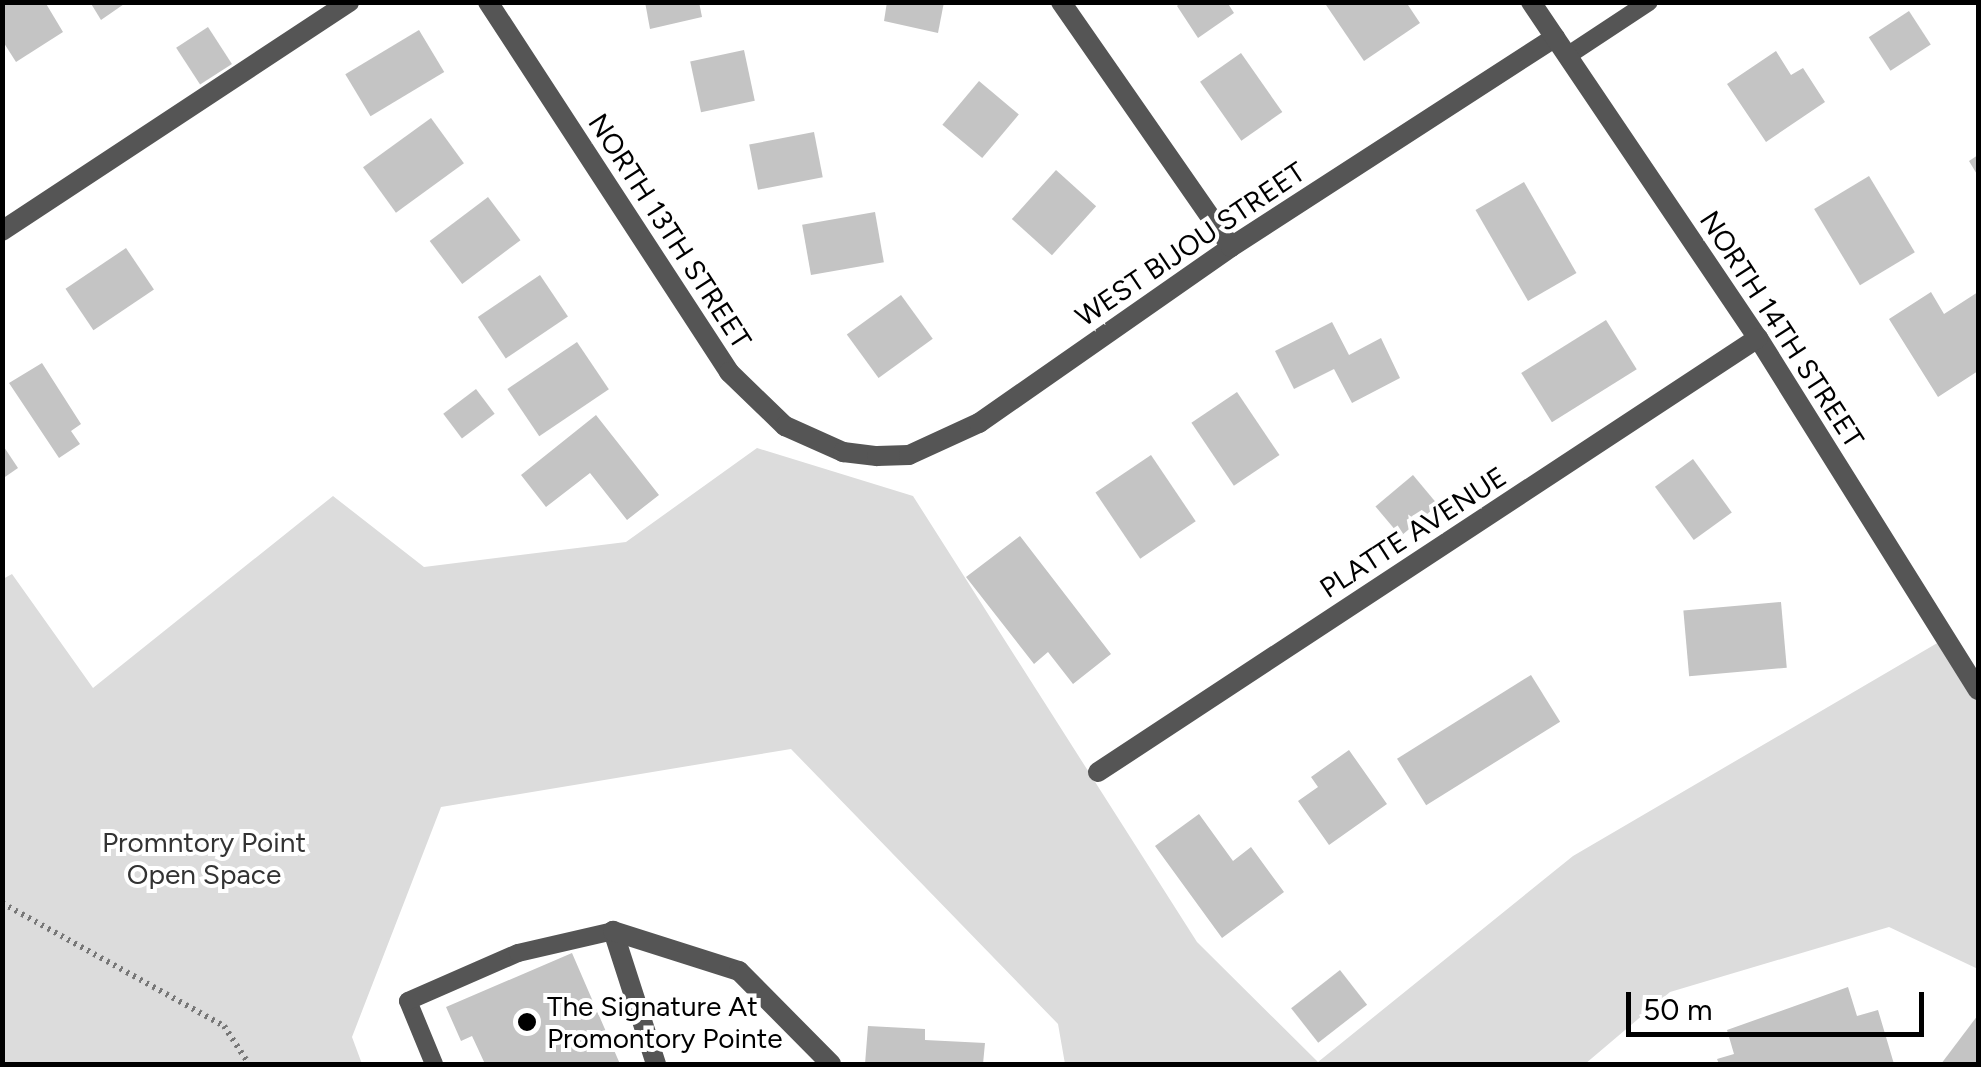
<!DOCTYPE html>
<html>
<head>
<meta charset="utf-8">
<style>
	body { margin:0 }
	#map { position:relative; width:1981px; height:1067px; overflow:hidden; background:#fff; font-family:Figtree,sans-serif }
	div>[style] { position:absolute }
	.green>* { inset:0; background:#dcdcdc }
	.building>* { inset:0; background:#c4c4c4; transform-origin:0 0 }
	.path>* { height:6px; margin-top:-3px; transform-origin:0; background:repeating-linear-gradient(90deg,#777 0 2.5px,transparent 0 7.5px) }
	.service>* { height:18px; margin:-9px; padding:0 9px; transform-origin:9px; border-radius:9px; background:#555 }
	.minor>* { height:20px; margin:-10px; padding:0 10px; transform-origin:10px; border-radius:10px; background:#555 }
	.dots>* { width:28px; height:28px; translate:-50% -50%; box-sizing:border-box; border:5px solid #fff; border-radius:50% }
	span { translate:-50% -50%; white-space:nowrap; text-align:center; line-height:1.15; -webkit-text-stroke:8px #fff; paint-order:stroke }
	.street-label { font-size:28px; color:#000 }
	.park-label { font-size:28px; color:#333 }
	.poi-label { font-size:28px; color:#000 }
	.left { translate:0 -50%; text-align:left }
	.frame { position:absolute; inset:0; border:5px solid #000; pointer-events:none }
	.scale { position:absolute; left:1626px; top:992px; width:298px; height:45px; box-sizing:border-box; border:5px solid #000; border-top:0; padding-left:12px; font-size:30px; line-height:35px; white-space:nowrap; color:#000; -webkit-text-stroke:8px #fff; paint-order:stroke }
</style>
</head>
<body>
<div id="map">
	<div class="green">
		<div style="clip-path:polygon(757px 448px,913px 496px,1197px 942px,1318px 1062px,1573px 856px,1939px 642px,1978px 695px,1978px 969px,1889px 927px,1670px 992px,1585px 1064px,1065px 1064px,1058px 1024px,791px 749px,441px 807px,352px 1037px,362px 1064px,3px 1064px,3px 579px,12px 574px,93px 688px,333px 496px,424px 567px,626px 542px)"></div>
	</div>
	<div class="building">
		<div style="clip-path:polygon(2px 2px,45px 2px,63px 32px,16px 62px,2px 40px)"></div>
		<div style="clip-path:polygon(90px 2px,127px 2px,101px 20px)"></div>
		<div style="clip-path:polygon(645px 2px,699px 2px,702px 17px,650px 29px)"></div>
		<div style="clip-path:polygon(887px 2px,944px 2px,938px 33px,884px 21px)"></div>
		<div style="clip-path:polygon(1181px 2px,1227px 2px,1234px 13px,1198px 38px,1177px 6px)"></div>
		<div style="clip-path:polygon(1324px 2px,1406px 2px,1420px 23px,1364px 61px)"></div>
		<div style="left:1909px;top:11px;width:40px;height:48px;rotate:57deg"></div>
		<div style="left:208px;top:27px;width:44px;height:38px;rotate:57deg"></div>
		<div style="left:419px;top:30px;width:49px;height:86px;rotate:59deg"></div>
		<div style="left:744px;top:50px;width:52px;height:55px;rotate:78deg"></div>
		<div style="clip-path:polygon(1776px 51px,1791px 75px,1803px 68px,1825px 102px,1766px 142px,1727px 84px)"></div>
		<div style="left:1241px;top:53px;width:72px;height:50px;rotate:55deg"></div>
		<div style="left:979px;top:81px;width:52px;height:57px;rotate:40deg"></div>
		<div style="left:431px;top:118px;width:56px;height:84px;rotate:54deg"></div>
		<div style="left:814px;top:132px;width:46px;height:66px;rotate:79deg"></div>
		<div style="clip-path:polygon(1978px 155px,1978px 176px,1969px 161px)"></div>
		<div style="left:1056px;top:170px;width:54px;height:66px;rotate:42deg"></div>
		<div style="left:1869px;top:176px;width:89px;height:64px;rotate:59deg"></div>
		<div style="left:1524px;top:182px;width:105px;height:56px;rotate:60deg"></div>
		<div style="left:488px;top:197px;width:54px;height:73px;rotate:53deg"></div>
		<div style="left:875px;top:212px;width:51px;height:74px;rotate:80deg"></div>
		<div style="left:126px;top:248px;width:50px;height:73px;rotate:56deg"></div>
		<div style="left:540px;top:275px;width:50px;height:75px;rotate:56deg"></div>
		<div style="clip-path:polygon(1931px 292px,1944px 314px,1978px 292px,1978px 371px,1938px 397px,1889px 319px)"></div>
		<div style="left:901px;top:295px;width:54px;height:67px;rotate:54deg"></div>
		<div style="left:1606px;top:320px;width:58px;height:100px;rotate:58deg"></div>
		<div style="clip-path:polygon(1332px 322px,1349px 355px,1381px 338px,1400px 378px,1352px 403px,1334px 369px,1294px 389px,1275px 351px)"></div>
		<div style="left:577px;top:342px;width:57px;height:84px;rotate:56deg"></div>
		<div style="clip-path:polygon(42px 363px,81px 424px,71px 431px,80px 444px,59px 458px,9px 383px)"></div>
		<div style="left:476px;top:389px;width:31px;height:41px;rotate:53deg"></div>
		<div style="left:1237px;top:392px;width:76px;height:55px;rotate:56deg"></div>
		<div style="clip-path:polygon(596px 415px,659px 495px,627px 520px,590px 473px,546px 507px,521px 475px)"></div>
		<div style="clip-path:polygon(2px 444px,18px 468px,2px 479px)"></div>
		<div style="left:1151px;top:455px;width:80px;height:67px;rotate:56deg"></div>
		<div style="left:1693px;top:459px;width:66px;height:47px;rotate:54deg"></div>
		<div style="left:1413px;top:475px;width:39px;height:49px;rotate:50deg"></div>
		<div style="clip-path:polygon(1020px 536px,1111px 654px,1073px 684px,1048px 652px,1034px 664px,966px 577px)"></div>
		<div style="left:1781px;top:602px;width:66px;height:98px;rotate:85deg"></div>
		<div style="left:1531px;top:675px;width:55px;height:158px;rotate:58deg"></div>
		<div style="clip-path:polygon(1349px 750px,1387px 804px,1329px 845px,1298px 801px,1318px 787px,1311px 777px)"></div>
		<div style="clip-path:polygon(1199px 814px,1233px 861px,1251px 847px,1284px 892px,1222px 938px,1155px 846px)"></div>
		<div style="clip-path:polygon(572px 953px,620px 1064px,485px 1064px,472px 1036px,461px 1041px,446px 1007px)"></div>
		<div style="left:1340px;top:970px;width:44px;height:62px;rotate:52deg"></div>
		<div style="clip-path:polygon(1848px 987px,1857px 1016px,1878px 1010px,1894px 1064px,1719px 1064px,1717px 1059px,1734px 1054px,1727px 1030px)"></div>
		<div style="clip-path:polygon(1978px 1015px,1978px 1064px,1941px 1064px)"></div>
		<div style="clip-path:polygon(868px 1026px,925px 1029px,925px 1040px,985px 1043px,983px 1064px,865px 1064px)"></div>
	</div>
	<div class="path">
		<div style="left:2px;top:903px;width:254px;rotate:29deg"></div>
		<div style="left:224px;top:1026px;width:45px;rotate:56.7deg"></div>
	</div>
	<div class="service">
		<div style="left:1567px;top:56px;width:98px;rotate:-33.4deg"></div>
		<div style="left:434px;top:1064px;width:68px;rotate:-112.4deg"></div>
		<div style="left:408px;top:1001px;width:120px;rotate:-23.6deg"></div>
		<div style="left:518px;top:953px;width:98px;rotate:-13deg"></div>
	</div>
	<div class="minor">
		<div style="left:488px;top:2px;width:442px;rotate:56.9deg"></div>
		<div style="left:729px;top:372px;width:78px;rotate:44deg"></div>
		<div style="left:785px;top:426px;width:64px;rotate:24.1deg"></div>
		<div style="left:843px;top:452px;width:34px;rotate:7deg"></div>
		<div style="left:877px;top:456px;width:32px;rotate:-2deg"></div>
		<div style="left:909px;top:455px;width:77px;rotate:-24.6deg"></div>
		<div style="left:979px;top:423px;width:307px;rotate:-34.9deg"></div>
		<div style="left:1231px;top:247px;width:386px;rotate:-32.9deg"></div>
		<div style="left:1061px;top:2px;width:298px;rotate:55.2deg"></div>
		<div style="left:1531px;top:2px;width:405px;rotate:56deg"></div>
		<div style="left:1758px;top:338px;width:415px;rotate:58deg"></div>
		<div style="left:2px;top:231px;width:416px;rotate:-33.4deg"></div>
		<div style="left:1098px;top:772px;width:790px;rotate:-33.33deg"></div>
		<div style="left:656px;top:1064px;width:140px;rotate:-107.9deg"></div>
		<div style="left:613px;top:931px;width:132px;rotate:17.6deg"></div>
		<div style="left:739px;top:971px;width:131px;rotate:45.3deg"></div>
	</div>
	<div class="dots">
		<div style="left:527px;top:1022px;background:#000"></div>
	</div>
	<div class="street-label">
		<span style="left:670px;top:231px;rotate:57deg">NORTH 13TH STREET</span>
		<span style="left:1190px;top:244px;rotate:-34deg">WEST BIJOU STREET</span>
		<span style="left:1782px;top:329px;rotate:57deg">NORTH 14TH STREET</span>
		<span style="left:1413px;top:532px;rotate:-33deg">PLATTE AVENUE</span>
	</div>
	<div class="park-label">
		<span style="left:204px;top:858px">Promntory Point<br>Open Space</span>
	</div>
	<div class="poi-label">
		<span class="left" style="left:547px;top:1022px">The Signature At<br>Promontory Pointe</span>
	</div>
	<div class="frame"></div>
	<div class="scale">50 m</div>
</div>
</body>
</html>
